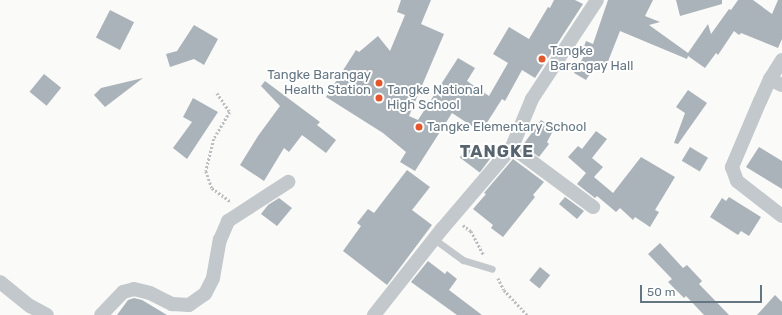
<!DOCTYPE html>
<html>
<head>
<meta charset="utf-8">
<style>
	body { margin:0 }
	#map { position:relative; width:782px; height:315px; overflow:hidden; background:#fafaf8; font-family:Rubik,sans-serif }
	div>[style] { position:absolute }
	.building>* { inset:0; background:#aab3b9; transform-origin:0 0 }
	.path>* { height:2.5px; margin-top:-1.25px; transform-origin:0; background:repeating-linear-gradient(90deg,#bbbfc2 0 2px,transparent 0 4px) }
	.lane>* { height:7px; margin:-3.5px; padding:0 3.5px; transform-origin:3.5px; border-radius:3.5px; background:#c3c8cc }
	.street>* { height:14px; margin:-7px; padding:0 7px; transform-origin:7px; border-radius:7px; background:#c3c8cc }
	.dots>* { width:11px; height:11px; translate:-50% -50%; box-sizing:border-box; border:2px solid #fff; border-radius:50% }
	span { translate:-50% -50%; white-space:nowrap; text-align:center; line-height:1.15; -webkit-text-stroke:4px #fff; paint-order:stroke }
	.poi-label { font-size:13px; color:#657683 }
	.left { translate:0 -50%; text-align:left }
	.right { translate:-100% -50%; text-align:right }
	.district-label { font-size:17px; color:#57646e; font-weight:700; letter-spacing:1px }
	.scale { position:absolute; left:640px; top:285px; width:122px; height:18px; box-sizing:border-box; border:2px solid #657683; border-top:0; padding-left:5px; font-size:12px; line-height:14px; white-space:nowrap; color:#657683; -webkit-text-stroke:3px #fff; paint-order:stroke }
</style>
</head>
<body>
<div id="map">
	<div class="building">
		<div style="clip-path:polygon(401px 0,431px 0,421px 24px,444px 34px,409px 116px,418px 120px,458px 58px,475px 68px,467px 81px,489px 96px,508px 63px,493px 54px,509px 27px,529px 39px,548px 7px,550px 8px,554px 0,575px 0,583px 4px,535px 78px,522px 70px,505px 101px,502px 99px,481px 132px,452px 113px,415px 171px,400px 162px,406px 152px,383px 133px,326px 97px,356px 50px,359px 52px,378px 36px,390px 51px,405px 15px,397px 12px)"></div>
		<div style="clip-path:polygon(608px 0,653px 0,645px 16px,660px 22px,649px 25px,688px 53px,708px 24px,711px 34px,729px 9px,731px 10px,738px 0,753px 0,772px 14px,778px 0,782px 0,782px 39px,778px 48px,741px 33px,739px 35px,734px 31px,718px 55px,716px 53px,705px 68px,688px 56px,687px 59px,620px 31px,607px 64px,598px 61px,586px 80px,574px 73px,584px 56px,581px 55px,586px 41px,593px 44px)"></div>
		<div style="clip-path:polygon(676px 0,722px 0,722px 4px,680px 16px)"></div>
		<div style="left:110px;top:10px;width:27px;height:31px;rotate:27deg"></div>
		<div style="clip-path:polygon(194px 25px,218px 39px,204px 65px,194px 59px,170px 67px,166px 54px,177px 51px)"></div>
		<div style="left:44px;top:74px;width:22px;height:23px;rotate:39deg"></div>
		<div style="clip-path:polygon(143px 78px,105px 107px,94px 95px,101px 88px)"></div>
		<div style="clip-path:polygon(265px 81px,320px 122px,317px 125px,336px 140px,326px 153px,302px 135px,289px 152px,284px 148px,264px 181px,240px 165px,258px 136px,280px 106px,261px 86px)"></div>
		<div style="clip-path:polygon(688px 90px,707px 103px,678px 144px,674px 143px,685px 113px,676px 107px)"></div>
		<div style="clip-path:polygon(193px 98px,218px 112px,187px 159px,173px 148px,192px 122px,183px 117px)"></div>
		<div style="clip-path:polygon(541px 120px,554px 129px,547px 142px,549px 144px,539px 157px,523px 145px)"></div>
		<div style="clip-path:polygon(596px 131px,607px 139px,592px 158px,603px 167px,594px 177px,613px 193px,641px 157px,675px 177px,655px 210px,659px 212px,650px 227px,635px 217px,633px 220px,620px 208px,616px 212px,597px 196px,595px 198px,577px 184px,586px 173px,568px 157px,578px 146px,582px 149px)"></div>
		<div style="left:470px;top:144px;width:25px;height:17px;rotate:37deg"></div>
		<div style="left:690px;top:147px;width:21px;height:16px;rotate:31deg"></div>
		<div style="clip-path:polygon(759px 147px,782px 161px,782px 189px,746px 167px)"></div>
		<div style="clip-path:polygon(513px 159px,544px 182px,533px 195px,535px 197px,503px 237px,491px 228px,493px 225px,473px 209px,486px 194px,484px 193px)"></div>
		<div style="clip-path:polygon(407px 170px,430px 187px,412px 210px,432px 225px,387px 285px,343px 251px,361px 226px,357px 223px,368px 209px,374px 213px)"></div>
		<div style="clip-path:polygon(565px 197px,584px 211px,577px 219px,559px 204px)"></div>
		<div style="clip-path:polygon(729px 197px,761px 217px,749px 236px,741px 231px,738px 235px,710px 217px,722px 198px,726px 201px)"></div>
		<div style="clip-path:polygon(279px 198px,292px 208px,277px 226px,261px 214px,268px 205px)"></div>
		<div style="clip-path:polygon(660px 243px,683px 268px,687px 265px,702px 281px,699px 284px,729px 315px,704px 315px,686px 296px,684px 298px,668px 282px,672px 279px,648px 254px)"></div>
		<div style="clip-path:polygon(428px 261px,445px 274px,447px 271px,457px 279px,449px 290px,482px 315px,457px 315px,411px 282px)"></div>
		<div style="left:540px;top:267px;width:13px;height:17px;rotate:39deg"></div>
		<div style="clip-path:polygon(775px 295px,782px 302px,782px 315px,757px 315px)"></div>
		<div style="clip-path:polygon(134px 298px,142px 300px,167px 315px,117px 315px,128px 300px)"></div>
	</div>
	<div class="path">
		<div style="left:217px;top:93px;width:23px;rotate:56deg"></div>
		<div style="left:230px;top:112px;width:31px;rotate:121deg"></div>
		<div style="left:214px;top:139px;width:33px;rotate:104deg"></div>
		<div style="left:206px;top:171px;width:18px;rotate:71deg"></div>
		<div style="left:212px;top:188px;width:24px;rotate:36deg"></div>
		<div style="left:483px;top:149px;width:7px;rotate:34deg"></div>
		<div style="left:463px;top:225px;width:10px;rotate:37deg"></div>
		<div style="left:471px;top:231px;width:27px;rotate:62deg"></div>
		<div style="left:498px;top:278px;width:13px;rotate:63deg"></div>
		<div style="left:504px;top:290px;width:34px;rotate:47deg"></div>
	</div>
	<div class="lane">
		<div style="left:434px;top:239px;width:36px;rotate:36deg"></div>
		<div style="left:463px;top:260px;width:30px;rotate:17deg"></div>
	</div>
	<div class="street">
		<div style="left:782px;top:60px;width:22px;rotate:122deg"></div>
		<div style="left:770px;top:79px;width:24px;rotate:114deg"></div>
		<div style="left:760px;top:101px;width:72px;rotate:113deg"></div>
		<div style="left:732px;top:167px;width:15px;rotate:70deg"></div>
		<div style="left:737px;top:181px;width:57px;rotate:37.9deg"></div>
		<div style="left:770px;top:79px;width:13px;rotate:27deg"></div>
		<div style="left:512px;top:147px;width:101px;rotate:36.5deg"></div>
		<div style="left:0;top:282px;width:38px;rotate:39deg"></div>
		<div style="left:30px;top:306px;width:19px;rotate:28deg"></div>
		<div style="left:101px;top:315px;width:32px;rotate:-46deg"></div>
		<div style="left:123px;top:292px;width:11px;rotate:-15deg"></div>
		<div style="left:134px;top:289px;width:16px;rotate:14deg"></div>
		<div style="left:150px;top:293px;width:25px;rotate:27deg"></div>
		<div style="left:172px;top:304px;width:17px;rotate:3deg"></div>
		<div style="left:189px;top:305px;width:19px;rotate:-35deg"></div>
		<div style="left:205px;top:294px;width:18px;rotate:-63deg"></div>
		<div style="left:213px;top:278px;width:39px;rotate:-80deg"></div>
		<div style="left:220px;top:240px;width:21px;rotate:-67deg"></div>
		<div style="left:228px;top:221px;width:72px;rotate:-33deg"></div>
		<div style="left:374px;top:315px;width:110px;rotate:-51.7deg"></div>
		<div style="left:442px;top:229px;width:108px;rotate:-49.5deg"></div>
		<div style="left:512px;top:147px;width:52px;rotate:-67.4deg"></div>
		<div style="left:532px;top:99px;width:118px;rotate:-56.7deg"></div>
	</div>
	<div class="dots">
		<div style="left:542px;top:59px;background:#e4572e"></div>
		<div style="left:379px;top:83px;background:#e4572e"></div>
		<div style="left:379px;top:98px;background:#e4572e"></div>
		<div style="left:419px;top:127px;background:#e4572e"></div>
	</div>
	<div class="poi-label">
		<span class="left" style="left:550px;top:59px">Tangke<br>Barangay Hall</span>
		<span class="right" style="left:371px;top:83px">Tangke Barangay<br>Health Station</span>
		<span class="left" style="left:387px;top:98px">Tangke National<br>High School</span>
		<span class="left" style="left:427px;top:127px">Tangke Elementary School</span>
	</div>
	<div class="district-label">
		<span style="left:497px;top:152px">TANGKE</span>
	</div>
	<div class="scale">50 m</div>
</div>
</body>
</html>
